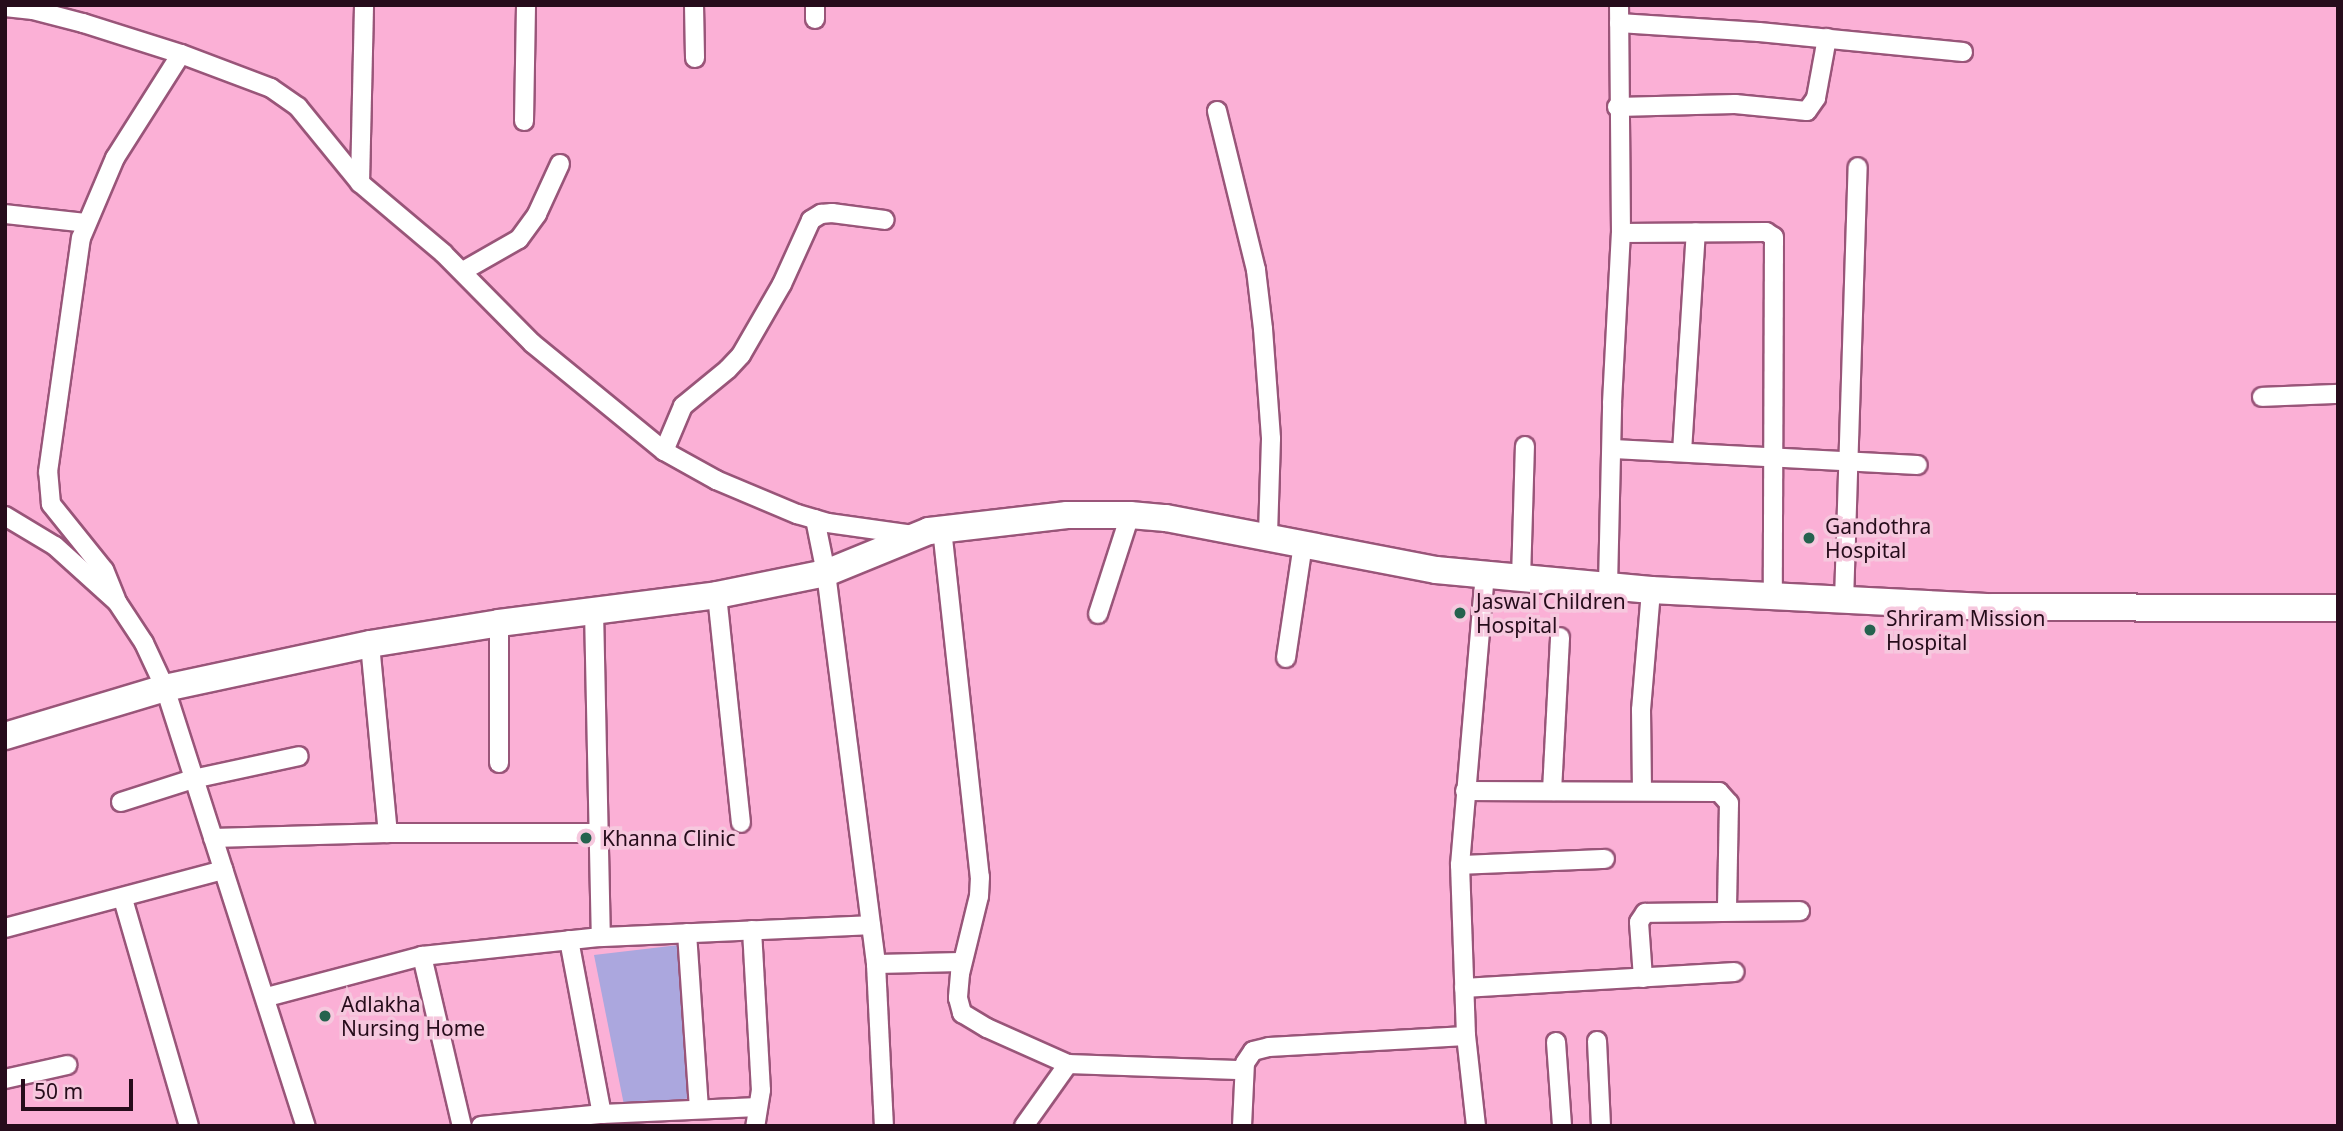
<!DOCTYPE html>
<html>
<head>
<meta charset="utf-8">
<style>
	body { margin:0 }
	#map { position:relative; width:2343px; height:1131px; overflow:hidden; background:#fbb0d6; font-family:"Noto Sans",sans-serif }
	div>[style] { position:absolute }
	.green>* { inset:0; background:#aba7de }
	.roads { filter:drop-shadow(2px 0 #995579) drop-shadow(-2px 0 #995579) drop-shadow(0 2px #995579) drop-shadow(0 -2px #995579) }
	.street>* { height:18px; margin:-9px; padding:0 9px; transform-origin:9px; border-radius:9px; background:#fff }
	.primary>* { height:26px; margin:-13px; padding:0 13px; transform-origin:13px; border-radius:13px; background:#fff }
	.dots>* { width:19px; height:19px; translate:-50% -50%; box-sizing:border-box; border:4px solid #f6c8de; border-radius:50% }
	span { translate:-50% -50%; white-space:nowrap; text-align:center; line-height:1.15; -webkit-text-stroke:7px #f6c8de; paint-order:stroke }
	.poi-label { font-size:21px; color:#260c1b }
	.left { translate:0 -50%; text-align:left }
	.frame { position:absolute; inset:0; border:7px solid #260c1b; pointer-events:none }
	.scale { position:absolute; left:21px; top:1079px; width:112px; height:32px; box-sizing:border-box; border:4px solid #260c1b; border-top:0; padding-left:9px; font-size:21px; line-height:24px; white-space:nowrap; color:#260c1b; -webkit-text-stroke:5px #f6c8de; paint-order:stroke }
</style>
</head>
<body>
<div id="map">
	<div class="green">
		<div style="clip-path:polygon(679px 945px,693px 1098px,624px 1105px,594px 955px)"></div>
	</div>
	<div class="roads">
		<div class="street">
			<div style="left:694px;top:5px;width:53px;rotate:88.9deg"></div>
			<div style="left:815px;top:5px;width:14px;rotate:90deg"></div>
			<div style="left:5px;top:7px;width:28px;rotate:6deg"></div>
			<div style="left:33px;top:10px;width:52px;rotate:14.6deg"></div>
			<div style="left:83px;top:23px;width:103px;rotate:17.6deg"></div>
			<div style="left:181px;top:54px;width:96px;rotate:20.7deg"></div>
			<div style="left:271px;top:88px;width:33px;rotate:35deg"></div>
			<div style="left:298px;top:107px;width:98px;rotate:50.8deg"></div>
			<div style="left:360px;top:183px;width:109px;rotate:40.1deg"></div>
			<div style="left:443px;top:253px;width:127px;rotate:45.3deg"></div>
			<div style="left:532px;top:343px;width:171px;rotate:39.3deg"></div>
			<div style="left:664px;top:451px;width:60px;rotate:29.1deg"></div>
			<div style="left:716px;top:480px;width:88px;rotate:22.8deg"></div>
			<div style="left:797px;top:514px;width:32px;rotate:16deg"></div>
			<div style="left:828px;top:523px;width:86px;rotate:8deg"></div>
			<div style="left:1619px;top:23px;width:140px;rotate:3.7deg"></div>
			<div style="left:1759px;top:32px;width:205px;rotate:5.6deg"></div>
			<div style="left:1617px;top:107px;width:118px;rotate:-1.5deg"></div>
			<div style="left:1735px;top:104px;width:72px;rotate:5.6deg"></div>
			<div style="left:1807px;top:111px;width:16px;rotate:-55deg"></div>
			<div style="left:1816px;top:98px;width:61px;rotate:-79.6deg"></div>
			<div style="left:1217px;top:111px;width:164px;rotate:76.2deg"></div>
			<div style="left:1256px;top:270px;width:59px;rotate:83.2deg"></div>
			<div style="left:1263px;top:329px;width:110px;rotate:85.8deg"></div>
			<div style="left:1271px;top:439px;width:98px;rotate:91.8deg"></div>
			<div style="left:524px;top:121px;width:116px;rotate:-89deg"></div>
			<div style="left:360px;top:183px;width:178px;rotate:-88.7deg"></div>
			<div style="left:5px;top:214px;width:81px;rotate:6.3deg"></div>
			<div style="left:1621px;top:233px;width:145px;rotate:-0.4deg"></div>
			<div style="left:1766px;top:232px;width:9px;rotate:32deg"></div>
			<div style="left:1774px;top:237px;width:361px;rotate:90.2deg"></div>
			<div style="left:463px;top:271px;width:64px;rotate:-29.7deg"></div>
			<div style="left:519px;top:239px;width:31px;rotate:-54deg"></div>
			<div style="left:537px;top:214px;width:55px;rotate:-65.3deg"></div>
			<div style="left:2262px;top:397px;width:76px;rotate:-2.3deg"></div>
			<div style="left:1613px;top:449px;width:305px;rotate:3deg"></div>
			<div style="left:664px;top:451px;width:49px;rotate:-67.1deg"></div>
			<div style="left:683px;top:406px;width:58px;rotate:-39.4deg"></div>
			<div style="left:728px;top:369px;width:19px;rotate:-47deg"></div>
			<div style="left:741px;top:355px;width:82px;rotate:-60deg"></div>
			<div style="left:782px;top:284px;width:70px;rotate:-65.6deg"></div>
			<div style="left:811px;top:220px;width:12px;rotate:-31deg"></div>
			<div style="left:821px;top:214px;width:11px;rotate:-5deg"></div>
			<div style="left:832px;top:213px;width:53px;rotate:7.5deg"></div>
			<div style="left:1682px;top:452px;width:220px;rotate:-86.4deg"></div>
			<div style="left:5px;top:516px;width:58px;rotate:31deg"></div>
			<div style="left:55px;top:546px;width:84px;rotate:42.1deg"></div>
			<div style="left:117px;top:602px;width:49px;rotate:56.6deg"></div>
			<div style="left:144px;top:643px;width:50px;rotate:65deg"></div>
			<div style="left:165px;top:688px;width:460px;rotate:72.2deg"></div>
			<div style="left:815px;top:519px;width:55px;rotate:78.5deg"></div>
			<div style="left:826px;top:573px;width:394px;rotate:82.7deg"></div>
			<div style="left:876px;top:964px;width:162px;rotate:87.2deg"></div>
			<div style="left:942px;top:529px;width:350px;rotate:83.8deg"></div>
			<div style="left:980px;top:877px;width:19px;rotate:93deg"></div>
			<div style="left:979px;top:896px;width:80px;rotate:103.7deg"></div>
			<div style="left:960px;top:974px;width:24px;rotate:95deg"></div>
			<div style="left:958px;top:998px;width:16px;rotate:75deg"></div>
			<div style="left:962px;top:1013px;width:29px;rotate:31deg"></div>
			<div style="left:987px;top:1028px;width:89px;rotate:24deg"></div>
			<div style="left:1068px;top:1064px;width:176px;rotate:2deg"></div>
			<div style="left:1521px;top:579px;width:133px;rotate:-88.3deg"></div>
			<div style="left:1608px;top:586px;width:183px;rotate:-88.7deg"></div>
			<div style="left:1612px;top:403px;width:170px;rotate:-87deg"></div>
			<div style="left:1621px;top:233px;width:228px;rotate:-90.5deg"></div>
			<div style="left:717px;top:595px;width:229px;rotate:84deg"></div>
			<div style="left:116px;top:599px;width:31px;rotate:-112deg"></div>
			<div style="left:104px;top:570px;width:85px;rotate:-128.8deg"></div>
			<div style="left:51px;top:504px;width:32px;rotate:-95deg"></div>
			<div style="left:48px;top:472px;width:236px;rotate:-82deg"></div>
			<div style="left:81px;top:238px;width:87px;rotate:-67deg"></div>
			<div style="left:115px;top:158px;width:123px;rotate:-57.6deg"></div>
			<div style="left:1844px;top:601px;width:434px;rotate:-88.2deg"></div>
			<div style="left:594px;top:610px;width:327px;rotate:88.8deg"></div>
			<div style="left:1098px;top:614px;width:104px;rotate:-72.1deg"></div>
			<div style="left:499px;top:623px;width:140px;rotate:90deg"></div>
			<div style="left:370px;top:644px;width:190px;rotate:84.6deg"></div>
			<div style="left:1286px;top:658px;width:115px;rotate:-81.5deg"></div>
			<div style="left:1465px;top:791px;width:254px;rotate:0.2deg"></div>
			<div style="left:1719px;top:792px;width:15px;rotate:48deg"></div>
			<div style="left:1729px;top:803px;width:107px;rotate:91.1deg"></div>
			<div style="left:1552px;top:791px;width:154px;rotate:-87deg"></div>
			<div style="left:1642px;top:791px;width:81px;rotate:-90.7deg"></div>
			<div style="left:1641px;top:710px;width:120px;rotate:-85.2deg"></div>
			<div style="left:121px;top:802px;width:76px;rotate:-17.7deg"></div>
			<div style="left:193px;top:779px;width:108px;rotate:-12.2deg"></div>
			<div style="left:213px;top:838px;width:175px;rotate:-1.6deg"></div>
			<div style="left:388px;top:833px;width:209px"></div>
			<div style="left:1460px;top:865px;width:145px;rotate:-2.4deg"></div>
			<div style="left:123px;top:899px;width:236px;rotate:73.8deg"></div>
			<div style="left:5px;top:928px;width:226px;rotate:-14.9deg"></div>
			<div style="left:752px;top:930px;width:160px;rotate:86.8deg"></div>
			<div style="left:761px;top:1090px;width:36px;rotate:99deg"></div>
			<div style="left:687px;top:933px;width:175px;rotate:86.1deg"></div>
			<div style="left:569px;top:940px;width:177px;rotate:79.3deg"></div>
			<div style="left:422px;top:956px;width:175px;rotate:76.8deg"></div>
			<div style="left:876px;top:964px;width:86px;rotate:-1.3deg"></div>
			<div style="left:1643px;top:978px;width:56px;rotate:-94.1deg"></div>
			<div style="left:1639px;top:922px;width:11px;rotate:-56deg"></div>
			<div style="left:1645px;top:913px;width:155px;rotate:-0.7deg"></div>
			<div style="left:1464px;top:988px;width:271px;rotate:-3.4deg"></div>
			<div style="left:267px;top:997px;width:160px;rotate:-14.8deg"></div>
			<div style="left:422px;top:956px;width:180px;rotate:-6.1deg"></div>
			<div style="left:601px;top:937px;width:270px;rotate:-2.5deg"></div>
			<div style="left:1597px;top:1041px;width:85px;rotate:87.3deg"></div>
			<div style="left:1556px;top:1042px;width:84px;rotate:85.9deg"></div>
			<div style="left:5px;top:1079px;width:64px;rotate:-12.7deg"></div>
			<div style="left:481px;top:1126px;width:122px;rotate:-5.7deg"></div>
			<div style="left:602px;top:1114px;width:156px;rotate:-2.6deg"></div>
			<div style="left:1024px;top:1126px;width:76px;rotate:-54.6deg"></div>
			<div style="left:1242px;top:1126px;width:63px;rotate:-87.3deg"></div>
			<div style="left:1245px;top:1063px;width:14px;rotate:-56deg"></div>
			<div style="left:1253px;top:1051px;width:16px;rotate:-14deg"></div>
			<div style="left:1269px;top:1047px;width:197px;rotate:-3.2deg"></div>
			<div style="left:1476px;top:1126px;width:91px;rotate:-96.3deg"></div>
			<div style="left:1466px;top:1036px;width:171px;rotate:-92deg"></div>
			<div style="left:1460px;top:865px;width:290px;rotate:-85.1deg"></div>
		</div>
		<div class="primary">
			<div style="left:5px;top:736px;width:167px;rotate:-16.7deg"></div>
			<div style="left:165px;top:688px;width:210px;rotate:-12.1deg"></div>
			<div style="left:370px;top:644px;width:131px;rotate:-9.2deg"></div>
			<div style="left:499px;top:623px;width:220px;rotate:-7.3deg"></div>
			<div style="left:717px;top:595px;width:111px;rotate:-11.4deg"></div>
			<div style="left:826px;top:573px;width:111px;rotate:-22.2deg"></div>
			<div style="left:929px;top:531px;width:139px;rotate:-6.6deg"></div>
			<div style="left:1067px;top:515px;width:63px"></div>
			<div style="left:1130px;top:515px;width:36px;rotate:5deg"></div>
			<div style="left:1166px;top:518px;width:275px;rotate:10.9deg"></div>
			<div style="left:1436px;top:570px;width:216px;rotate:5.3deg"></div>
			<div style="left:1651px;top:590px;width:341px;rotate:2.9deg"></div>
			<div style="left:1992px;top:607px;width:346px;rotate:0.2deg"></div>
		</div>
	</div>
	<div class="dots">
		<div style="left:1809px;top:538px;background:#25624e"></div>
		<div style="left:1460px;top:613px;background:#25624e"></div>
		<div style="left:1870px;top:630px;background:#25624e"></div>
		<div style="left:586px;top:838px;background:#25624e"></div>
		<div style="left:325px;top:1016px;background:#25624e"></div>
	</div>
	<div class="poi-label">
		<span class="left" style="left:1825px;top:538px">Gandothra<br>Hospital</span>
		<span class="left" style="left:1476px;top:613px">Jaswal Children<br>Hospital</span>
		<span class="left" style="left:1886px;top:630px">Shriram Mission<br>Hospital</span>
		<span class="left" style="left:602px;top:838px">Khanna Clinic</span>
		<span class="left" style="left:341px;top:1016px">Adlakha<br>Nursing Home</span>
	</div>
	<div class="frame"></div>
	<div class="scale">50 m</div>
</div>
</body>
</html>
